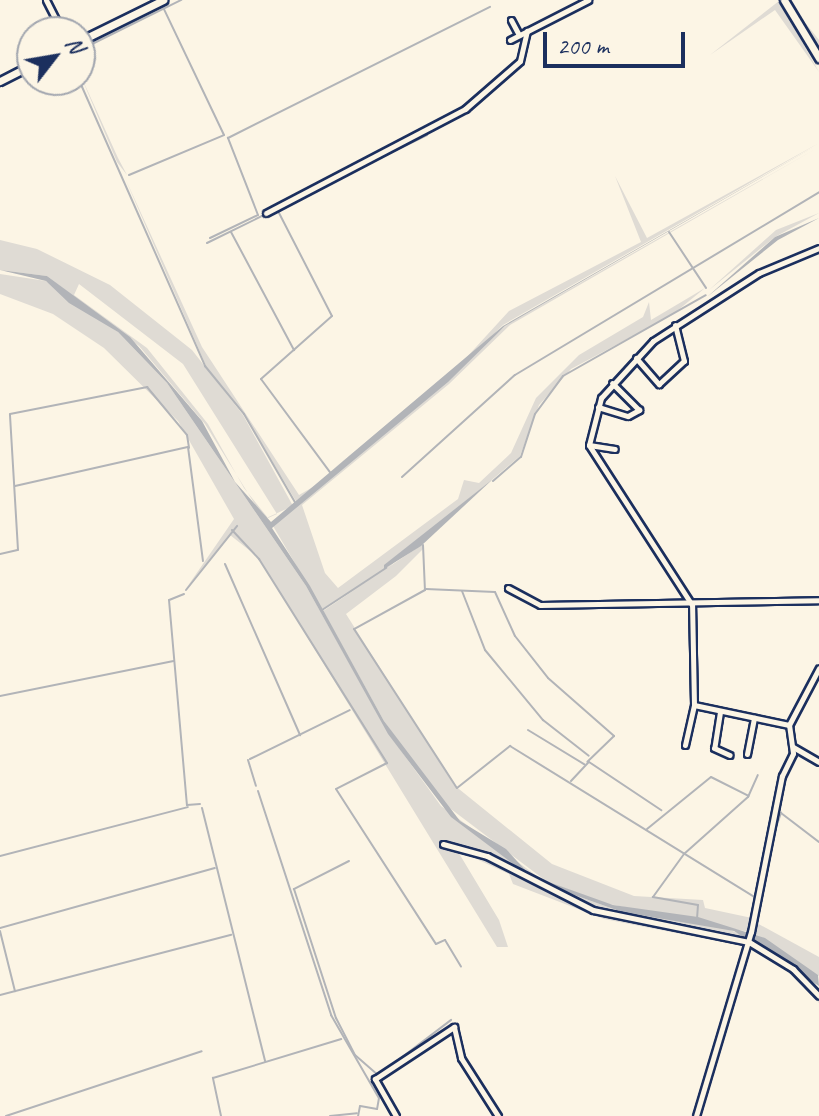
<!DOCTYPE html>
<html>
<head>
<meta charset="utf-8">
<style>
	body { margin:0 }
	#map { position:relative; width:819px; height:1116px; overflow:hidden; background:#fcf5e5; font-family:Caveat,sans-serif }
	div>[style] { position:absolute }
	.green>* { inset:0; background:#dfdbd4 }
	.water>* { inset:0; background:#b2b4b8 }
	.stream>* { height:2px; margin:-1px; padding:0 1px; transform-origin:1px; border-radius:1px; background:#b2b4b8 }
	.roads { filter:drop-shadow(2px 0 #1b2f5e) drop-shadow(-2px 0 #1b2f5e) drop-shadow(0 2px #1b2f5e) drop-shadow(0 -2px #1b2f5e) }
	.minor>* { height:5px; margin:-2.5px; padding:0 2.5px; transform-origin:2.5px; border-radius:2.5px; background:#fcf5e5 }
	.major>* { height:7px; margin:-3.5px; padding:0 3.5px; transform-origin:3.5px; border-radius:3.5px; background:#fcf5e5 }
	span { translate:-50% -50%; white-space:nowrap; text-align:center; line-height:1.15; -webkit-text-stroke:6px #fcf5e5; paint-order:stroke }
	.north { position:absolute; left:16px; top:16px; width:80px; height:80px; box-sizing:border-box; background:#fcf5e5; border:2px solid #a2a6af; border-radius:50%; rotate:59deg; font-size:22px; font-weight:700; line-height:32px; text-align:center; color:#1b2f5e }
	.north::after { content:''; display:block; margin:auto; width:28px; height:36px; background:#1b2f5e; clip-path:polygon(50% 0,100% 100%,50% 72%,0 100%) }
	.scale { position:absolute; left:543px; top:32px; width:142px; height:36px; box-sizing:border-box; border:4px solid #1b2f5e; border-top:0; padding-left:10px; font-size:24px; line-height:28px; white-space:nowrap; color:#1b2f5e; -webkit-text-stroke:6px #fcf5e5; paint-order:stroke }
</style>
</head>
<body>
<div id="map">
	<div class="green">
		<div style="clip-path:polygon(787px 0,819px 40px,819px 52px)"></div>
		<div style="clip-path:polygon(779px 1px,819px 72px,775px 10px,710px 55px)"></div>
		<div style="clip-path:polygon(80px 74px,118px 158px,127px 175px,117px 162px)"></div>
		<div style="clip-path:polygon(819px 143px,503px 325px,449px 378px,331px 471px,465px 359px,509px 311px,641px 242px,615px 176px,647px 238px)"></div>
		<div style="clip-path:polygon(819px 147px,510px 325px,449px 384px,302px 505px,325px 573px,338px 588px,458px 499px,464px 480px,479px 483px,511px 453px,536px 398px,579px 355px,643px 317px,649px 302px,651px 320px,705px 288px,672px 315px,571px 369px,539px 405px,520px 456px,376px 578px,322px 609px,273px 526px,508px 324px)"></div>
		<div style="clip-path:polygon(125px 178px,202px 347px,299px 495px,332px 476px,297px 503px,244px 414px,206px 366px)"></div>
		<div style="clip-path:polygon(819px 213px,775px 237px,709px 290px,776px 230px)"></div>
		<div style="clip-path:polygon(evenodd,0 240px,37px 249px,110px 285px,192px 350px,243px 415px,293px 506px,264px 519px,205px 424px,139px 346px,47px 276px,0 270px,0 240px,79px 284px,183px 364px,277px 514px,268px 518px,244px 488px,208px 424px,147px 348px,74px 295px,79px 284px)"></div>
		<div style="clip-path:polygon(0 274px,46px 281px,118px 332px,167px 383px,306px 586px,389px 734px,441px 806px,552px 887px,622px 912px,725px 928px,748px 937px,743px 946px,604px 919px,513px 884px,509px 874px,457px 850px,499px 920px,508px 947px,497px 947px,259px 558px,230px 535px,185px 590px,234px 519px,178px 421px,104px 348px,53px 314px,0 294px)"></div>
		<div style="clip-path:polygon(423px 544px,424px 548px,396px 576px,346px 614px,454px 785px,552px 864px,634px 896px,703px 900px,705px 908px,752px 918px,749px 932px,604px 903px,546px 881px,443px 803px,384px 721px,323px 611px)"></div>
		<div style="clip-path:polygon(755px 922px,819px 957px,819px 976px,752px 933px)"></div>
		<div style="clip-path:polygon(751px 939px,815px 981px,819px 1003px,784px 965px,749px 945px)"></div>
	</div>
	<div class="water">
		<div style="clip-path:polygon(819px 144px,505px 326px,448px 382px,272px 528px,310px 586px,384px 721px,460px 821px,506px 849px,528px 873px,546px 881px,613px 905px,698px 917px,765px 938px,818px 975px,819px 986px,734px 931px,622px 912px,552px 887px,524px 872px,451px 817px,388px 734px,306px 586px,167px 383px,118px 332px,69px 303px,46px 281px,0 270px,47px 276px,130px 337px,202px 421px,235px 482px,271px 522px,503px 326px)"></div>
		<div style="clip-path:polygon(819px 218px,778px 240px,707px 297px,775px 237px)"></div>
		<div style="clip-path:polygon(493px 479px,421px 546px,384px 569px,384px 565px)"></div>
	</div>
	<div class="stream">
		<div style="left:80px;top:50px;width:113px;rotate:-26.3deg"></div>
		<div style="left:79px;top:80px;width:313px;rotate:66.2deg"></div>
		<div style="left:205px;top:366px;width:62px;rotate:50.9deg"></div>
		<div style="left:244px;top:414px;width:104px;rotate:60deg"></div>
		<div style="left:129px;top:175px;width:103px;rotate:-22.8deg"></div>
		<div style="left:224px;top:135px;width:140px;rotate:-115.5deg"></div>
		<div style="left:278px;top:211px;width:118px;rotate:62.8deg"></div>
		<div style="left:332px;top:316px;width:95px;rotate:138.4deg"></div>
		<div style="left:261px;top:379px;width:119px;rotate:53.5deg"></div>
		<div style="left:231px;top:232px;width:134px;rotate:61.9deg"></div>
		<div style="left:669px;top:232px;width:67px;rotate:56.5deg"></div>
		<div style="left:210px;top:238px;width:53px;rotate:-25.6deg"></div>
		<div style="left:258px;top:215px;width:83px;rotate:-111.3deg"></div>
		<div style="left:228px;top:138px;width:293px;rotate:-26.6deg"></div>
		<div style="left:207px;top:243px;width:245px;rotate:-26.1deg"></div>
		<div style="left:402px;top:477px;width:152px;rotate:-42.1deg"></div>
		<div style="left:515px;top:375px;width:355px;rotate:-31deg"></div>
		<div style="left:493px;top:481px;width:37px;rotate:-41deg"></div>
		<div style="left:521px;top:457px;width:45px;rotate:-72deg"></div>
		<div style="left:535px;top:414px;width:47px;rotate:-53.6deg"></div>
		<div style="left:563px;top:376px;width:164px;rotate:-29.5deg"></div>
		<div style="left:15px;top:486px;width:177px;rotate:-12.7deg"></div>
		<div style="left:188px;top:447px;width:115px;rotate:82.5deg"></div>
		<div style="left:232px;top:530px;width:40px;rotate:47deg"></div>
		<div style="left:259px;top:559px;width:241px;rotate:57.9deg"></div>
		<div style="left:387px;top:763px;width:57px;rotate:153deg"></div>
		<div style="left:336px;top:789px;width:184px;rotate:57.2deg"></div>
		<div style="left:436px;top:944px;width:10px;rotate:-24deg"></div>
		<div style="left:445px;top:940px;width:31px;rotate:59deg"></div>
		<div style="left:423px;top:545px;width:45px;rotate:87.5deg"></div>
		<div style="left:425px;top:590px;width:81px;rotate:151.2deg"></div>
		<div style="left:354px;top:629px;width:189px;rotate:57.1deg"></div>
		<div style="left:457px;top:788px;width:68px;rotate:-38.4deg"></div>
		<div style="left:510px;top:746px;width:289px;rotate:31.7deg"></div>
		<div style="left:0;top:554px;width:18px;rotate:-13deg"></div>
		<div style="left:18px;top:550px;width:136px;rotate:-93.4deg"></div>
		<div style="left:10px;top:414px;width:140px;rotate:-11.1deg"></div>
		<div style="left:147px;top:387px;width:62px;rotate:50.2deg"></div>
		<div style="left:187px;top:435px;width:13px;rotate:81deg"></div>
		<div style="left:225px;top:564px;width:187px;rotate:66.3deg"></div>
		<div style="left:426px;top:589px;width:69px;rotate:2.5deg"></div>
		<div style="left:495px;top:592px;width:48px;rotate:65.6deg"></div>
		<div style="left:515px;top:636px;width:53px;rotate:51.8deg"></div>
		<div style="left:548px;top:678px;width:88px;rotate:41.3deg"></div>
		<div style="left:614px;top:736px;width:37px;rotate:136deg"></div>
		<div style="left:186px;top:590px;width:82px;rotate:-51.4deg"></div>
		<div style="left:462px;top:591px;width:63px;rotate:68.7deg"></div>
		<div style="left:485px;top:650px;width:91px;rotate:50.4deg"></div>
		<div style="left:543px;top:720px;width:58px;rotate:38deg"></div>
		<div style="left:184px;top:594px;width:16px;rotate:158deg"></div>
		<div style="left:169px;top:600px;width:206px;rotate:85deg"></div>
		<div style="left:187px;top:805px;width:13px;rotate:-4deg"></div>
		<div style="left:322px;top:610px;width:77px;rotate:-33.3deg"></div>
		<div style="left:0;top:696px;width:177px;rotate:-11.4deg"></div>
		<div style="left:528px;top:730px;width:66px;rotate:31.3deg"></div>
		<div style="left:250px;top:759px;width:111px;rotate:-26.1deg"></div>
		<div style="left:248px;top:760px;width:27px;rotate:73deg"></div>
		<div style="left:571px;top:781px;width:26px;rotate:-47deg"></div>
		<div style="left:589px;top:762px;width:87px;rotate:33.7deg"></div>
		<div style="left:258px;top:791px;width:236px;rotate:71.9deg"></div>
		<div style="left:331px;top:1015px;width:96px;rotate:60deg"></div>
		<div style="left:379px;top:1098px;width:11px;rotate:100deg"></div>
		<div style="left:377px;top:1109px;width:17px;rotate:-170deg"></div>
		<div style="left:360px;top:1106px;width:10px;rotate:101deg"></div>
		<div style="left:202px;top:808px;width:261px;rotate:76deg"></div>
		<div style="left:647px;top:829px;width:82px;rotate:-39.1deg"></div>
		<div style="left:711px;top:777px;width:42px;rotate:26.6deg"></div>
		<div style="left:772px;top:839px;width:28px;rotate:-71deg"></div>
		<div style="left:781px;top:813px;width:48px;rotate:37.3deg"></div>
		<div style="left:0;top:856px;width:194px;rotate:-14.6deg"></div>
		<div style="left:349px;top:861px;width:62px;rotate:153deg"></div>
		<div style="left:294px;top:889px;width:136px;rotate:72deg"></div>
		<div style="left:336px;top:1018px;width:42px;rotate:62.8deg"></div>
		<div style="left:355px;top:1055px;width:30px;rotate:41deg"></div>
		<div style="left:697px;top:919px;width:14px;rotate:-86deg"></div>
		<div style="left:698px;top:905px;width:46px;rotate:-169.9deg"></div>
		<div style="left:653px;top:897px;width:53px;rotate:-54.2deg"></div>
		<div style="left:684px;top:854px;width:86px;rotate:-41.7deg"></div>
		<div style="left:748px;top:797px;width:24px;rotate:-66deg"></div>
		<div style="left:0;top:928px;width:223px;rotate:-15.6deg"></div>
		<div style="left:0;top:931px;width:62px;rotate:76deg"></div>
		<div style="left:0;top:995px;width:239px;rotate:-14.6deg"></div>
		<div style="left:393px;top:1064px;width:73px;rotate:-37.2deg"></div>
		<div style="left:6px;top:1116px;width:206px;rotate:-18.3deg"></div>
		<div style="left:221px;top:1116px;width:39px;rotate:-102deg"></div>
		<div style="left:213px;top:1078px;width:134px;rotate:-16.9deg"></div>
		<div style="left:330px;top:1116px;width:27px;rotate:-6deg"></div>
	</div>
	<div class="roads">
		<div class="minor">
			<div style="left:46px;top:0;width:36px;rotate:63deg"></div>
			<div style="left:511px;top:20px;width:17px;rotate:62deg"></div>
			<div style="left:510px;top:40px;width:88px;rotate:-27.1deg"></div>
			<div style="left:266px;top:213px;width:225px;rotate:-27.6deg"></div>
			<div style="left:465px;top:109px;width:73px;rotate:-41.1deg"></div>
			<div style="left:520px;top:61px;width:31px;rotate:-77deg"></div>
			<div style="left:636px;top:358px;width:35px;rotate:49deg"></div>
			<div style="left:659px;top:384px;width:34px;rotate:-43deg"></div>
			<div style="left:684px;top:361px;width:37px;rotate:-104deg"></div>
			<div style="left:598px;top:407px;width:31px;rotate:17deg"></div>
			<div style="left:628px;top:416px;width:13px;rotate:-29deg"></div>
			<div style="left:639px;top:410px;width:38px;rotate:-135deg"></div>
			<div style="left:589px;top:445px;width:26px;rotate:9deg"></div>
			<div style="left:508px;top:588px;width:36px;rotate:28deg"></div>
			<div style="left:540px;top:605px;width:279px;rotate:-1deg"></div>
			<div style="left:720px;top:712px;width:36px;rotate:99deg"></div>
			<div style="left:714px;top:748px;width:17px;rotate:24deg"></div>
			<div style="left:789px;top:725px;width:97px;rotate:-168.1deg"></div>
			<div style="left:694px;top:705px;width:100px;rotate:-91.1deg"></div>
			<div style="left:692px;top:605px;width:190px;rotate:-122.8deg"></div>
			<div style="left:589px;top:445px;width:49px;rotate:-75.7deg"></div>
			<div style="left:601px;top:398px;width:77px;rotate:-47.6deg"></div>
			<div style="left:653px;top:341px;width:126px;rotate:-32.7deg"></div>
			<div style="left:759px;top:273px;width:65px;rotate:-22.6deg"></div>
			<div style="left:685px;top:745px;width:41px;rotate:-77.3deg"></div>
			<div style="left:793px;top:747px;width:30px;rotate:30deg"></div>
			<div style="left:747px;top:754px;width:37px;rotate:-79deg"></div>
			<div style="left:443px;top:844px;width:46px;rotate:15.3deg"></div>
			<div style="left:487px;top:856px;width:119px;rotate:27deg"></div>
			<div style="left:593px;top:910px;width:159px;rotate:11.6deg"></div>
			<div style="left:749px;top:942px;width:52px;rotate:31.5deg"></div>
			<div style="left:793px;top:969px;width:37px;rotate:46deg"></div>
			<div style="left:396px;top:1116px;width:43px;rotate:-119.6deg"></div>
			<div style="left:375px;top:1079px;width:95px;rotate:-33.4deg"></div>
			<div style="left:454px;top:1027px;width:32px;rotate:77deg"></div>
			<div style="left:461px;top:1058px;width:69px;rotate:57.5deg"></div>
			<div style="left:696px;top:1116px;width:192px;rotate:-73.4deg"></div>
			<div style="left:751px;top:932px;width:159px;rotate:-78.8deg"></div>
			<div style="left:782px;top:776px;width:25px;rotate:-64deg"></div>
			<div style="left:793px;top:753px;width:28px;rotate:-98deg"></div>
			<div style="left:789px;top:725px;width:64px;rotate:-62.2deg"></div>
		</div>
		<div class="major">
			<div style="left:784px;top:0;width:68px;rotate:58.9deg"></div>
			<div style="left:80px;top:41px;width:93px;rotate:-26.3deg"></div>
			<div style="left:0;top:81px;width:36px;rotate:-27deg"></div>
		</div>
	</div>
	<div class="north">N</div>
	<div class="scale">200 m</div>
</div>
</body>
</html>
